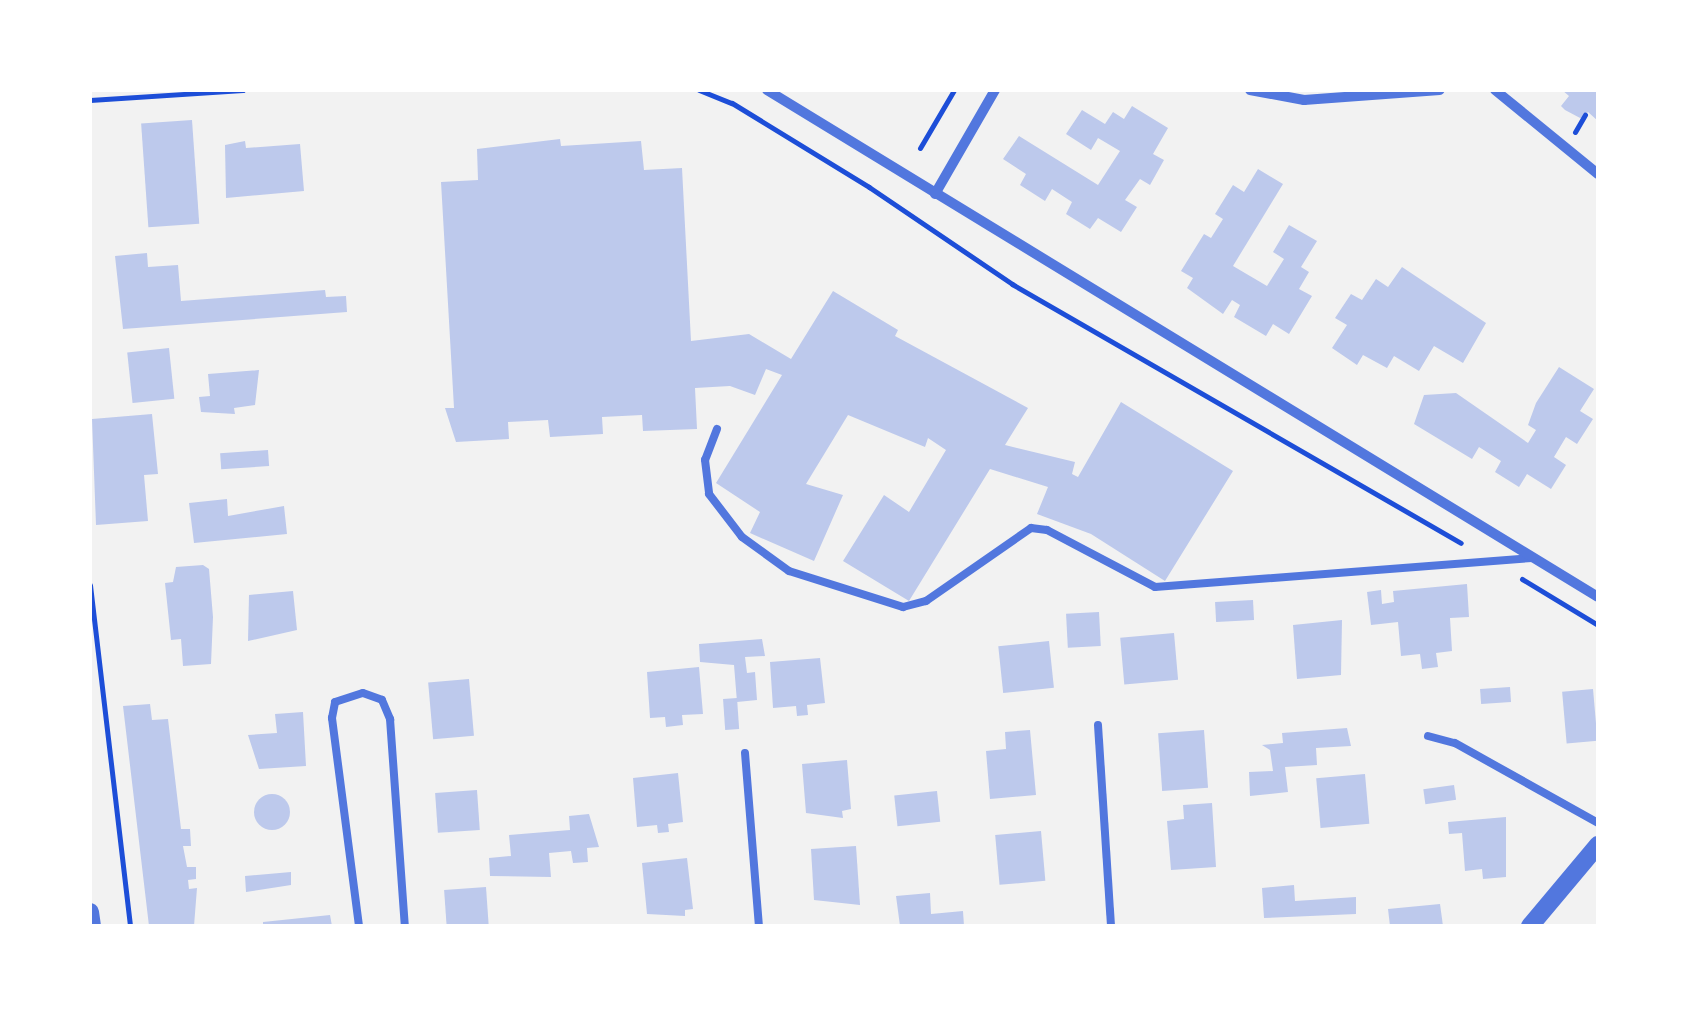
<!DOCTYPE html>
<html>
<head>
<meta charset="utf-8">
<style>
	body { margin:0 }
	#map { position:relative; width:1688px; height:1016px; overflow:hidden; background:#f2f2f2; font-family:"Public Sans",sans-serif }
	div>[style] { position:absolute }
	.building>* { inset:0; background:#bdc9ec; transform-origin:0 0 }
	.round { border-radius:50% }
	.path>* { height:5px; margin:-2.5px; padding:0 2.5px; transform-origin:2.5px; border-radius:2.5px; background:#1d4ed8 }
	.service>* { height:8px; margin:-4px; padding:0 4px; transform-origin:4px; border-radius:4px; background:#5277de }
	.minor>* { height:10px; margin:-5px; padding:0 5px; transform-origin:5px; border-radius:5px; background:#5277de }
	.tertiary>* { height:18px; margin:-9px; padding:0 9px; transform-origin:9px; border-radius:9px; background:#5277de }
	span { translate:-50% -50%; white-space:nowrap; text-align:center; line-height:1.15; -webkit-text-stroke:8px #fff; paint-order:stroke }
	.frame { position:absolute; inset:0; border:92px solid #fff; pointer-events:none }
</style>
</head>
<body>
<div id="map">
	<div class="building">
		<div style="clip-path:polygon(1562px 90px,1598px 90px,1598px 121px,1588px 112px,1582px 119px,1565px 110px,1561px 106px,1569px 96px)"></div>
		<div style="clip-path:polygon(1132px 106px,1168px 128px,1153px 154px,1164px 160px,1150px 185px,1140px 179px,1125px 200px,1137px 207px,1121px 232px,1098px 218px,1090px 229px,1066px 214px,1072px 202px,1052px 189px,1045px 201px,1020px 185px,1026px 174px,1003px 159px,1019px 136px,1098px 185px,1120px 151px,1098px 138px,1091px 150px,1066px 134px,1082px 110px,1105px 124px,1113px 112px,1124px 119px)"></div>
		<div style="left:192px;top:120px;width:104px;height:51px;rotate:86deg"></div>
		<div style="clip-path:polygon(560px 139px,561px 146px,641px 141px,644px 170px,682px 168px,691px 341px,749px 334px,791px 359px,833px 291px,898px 330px,895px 336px,1028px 408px,1005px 445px,1075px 462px,1072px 474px,1078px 477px,1121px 402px,1233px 471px,1165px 581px,1091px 534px,1037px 514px,1048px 487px,990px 469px,909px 601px,843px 561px,884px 495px,909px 512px,946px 450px,928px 438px,925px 447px,848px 415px,806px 484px,843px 495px,814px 561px,750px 533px,760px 512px,716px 483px,782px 375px,766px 369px,755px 395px,730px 386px,695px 388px,697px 429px,643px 431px,642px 415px,602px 417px,603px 434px,550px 437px,548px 420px,508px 422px,509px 439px,456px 442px,445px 408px,454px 408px,441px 182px,478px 180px,477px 149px)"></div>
		<div style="clip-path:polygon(245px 141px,246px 148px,300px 144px,304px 191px,226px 198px,225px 145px)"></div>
		<div style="clip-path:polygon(1258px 169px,1283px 184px,1233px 266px,1267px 286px,1284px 259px,1273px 252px,1289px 225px,1317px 241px,1301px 267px,1309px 272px,1299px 289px,1312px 296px,1289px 334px,1273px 324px,1266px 336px,1234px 317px,1240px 305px,1232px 300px,1223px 314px,1187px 288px,1193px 278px,1181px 271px,1204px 234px,1211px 238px,1223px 219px,1215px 214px,1233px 185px,1244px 192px)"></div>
		<div style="clip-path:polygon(147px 253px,148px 267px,178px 265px,181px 301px,325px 290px,326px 297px,346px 296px,347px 312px,123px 329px,115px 256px)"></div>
		<div style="clip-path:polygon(1402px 267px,1486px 323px,1463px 363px,1434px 346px,1419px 371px,1394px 356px,1387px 368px,1363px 355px,1357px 365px,1332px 348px,1347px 325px,1335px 318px,1351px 294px,1362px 300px,1376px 279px,1388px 287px)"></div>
		<div style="left:169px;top:348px;width:51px;height:42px;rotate:84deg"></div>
		<div style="clip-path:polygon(1559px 367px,1594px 389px,1580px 411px,1593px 419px,1577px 444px,1566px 437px,1554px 457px,1566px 465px,1551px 489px,1527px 474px,1519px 487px,1495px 472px,1501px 461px,1479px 447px,1472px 459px,1414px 424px,1424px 395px,1456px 393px,1528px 443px,1536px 430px,1528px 425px,1536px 403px)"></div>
		<div style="clip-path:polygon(259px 370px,255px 405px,234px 408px,235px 414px,201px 412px,199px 397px,210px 396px,208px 374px)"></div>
		<div style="clip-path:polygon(152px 414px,158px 474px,144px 475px,148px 521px,96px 525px,92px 419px)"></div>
		<div style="left:268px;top:450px;width:16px;height:48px;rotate:86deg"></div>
		<div style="clip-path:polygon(227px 499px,228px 516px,284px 506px,287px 534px,194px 543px,189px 503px)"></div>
		<div style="clip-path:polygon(203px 565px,209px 569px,213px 617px,211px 664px,183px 666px,181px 639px,171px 640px,165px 583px,173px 582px,176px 567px)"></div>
		<div style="clip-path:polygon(1467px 584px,1469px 617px,1450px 618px,1452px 651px,1436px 653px,1438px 667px,1422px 669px,1420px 654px,1401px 656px,1398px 622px,1371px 625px,1367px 592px,1381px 590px,1382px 604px,1394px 602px,1393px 591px)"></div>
		<div style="clip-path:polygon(293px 591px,297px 630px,248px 641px,249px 595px)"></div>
		<div style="left:1253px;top:600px;width:20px;height:38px;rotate:87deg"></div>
		<div style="left:1099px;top:612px;width:34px;height:33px;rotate:87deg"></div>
		<div style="clip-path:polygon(1342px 620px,1341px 675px,1297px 679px,1293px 625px)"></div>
		<div style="left:1174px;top:633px;width:47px;height:54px;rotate:85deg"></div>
		<div style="clip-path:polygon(762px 639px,765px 656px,745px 657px,747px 673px,755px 672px,757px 700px,737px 702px,734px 665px,700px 662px,699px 644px)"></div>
		<div style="left:1049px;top:641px;width:47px;height:51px;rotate:84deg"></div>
		<div style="clip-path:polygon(820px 658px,825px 703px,807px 705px,808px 715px,797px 716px,796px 706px,773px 708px,770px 662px)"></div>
		<div style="clip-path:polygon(699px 667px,703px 714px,682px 715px,683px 725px,666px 727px,665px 717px,650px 718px,647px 672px)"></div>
		<div style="left:469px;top:679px;width:57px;height:41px;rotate:85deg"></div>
		<div style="left:1510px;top:687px;width:15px;height:30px;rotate:86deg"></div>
		<div style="left:1593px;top:689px;width:52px;height:31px;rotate:85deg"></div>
		<div style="left:737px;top:698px;width:31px;height:14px;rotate:86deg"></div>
		<div style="clip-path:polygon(150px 704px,152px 720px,168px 719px,181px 829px,190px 829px,191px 846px,183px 846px,187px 867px,196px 867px,196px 879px,188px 880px,189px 889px,197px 888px,194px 926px,149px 926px,123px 706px)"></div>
		<div style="clip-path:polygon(303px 712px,306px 766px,259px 769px,248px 735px,277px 733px,275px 714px)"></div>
		<div style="clip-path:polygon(1347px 728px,1351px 746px,1316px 748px,1317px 765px,1285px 767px,1288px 792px,1250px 796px,1249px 772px,1273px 771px,1270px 750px,1262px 745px,1283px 743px,1282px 733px)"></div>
		<div style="clip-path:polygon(1030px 730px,1036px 795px,990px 799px,986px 751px,1006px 749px,1005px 732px)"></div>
		<div style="left:1204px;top:730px;width:58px;height:46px;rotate:86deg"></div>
		<div style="clip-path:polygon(847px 760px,851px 809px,842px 811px,843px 818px,806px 813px,802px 764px)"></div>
		<div style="clip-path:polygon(678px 773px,683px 822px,668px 824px,669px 832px,658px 833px,657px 825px,637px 827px,633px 778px)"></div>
		<div style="left:1365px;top:774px;width:50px;height:49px;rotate:85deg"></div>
		<div style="left:1454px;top:785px;width:15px;height:31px;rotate:82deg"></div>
		<div style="left:477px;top:790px;width:40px;height:42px;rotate:86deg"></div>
		<div style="left:937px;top:791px;width:31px;height:43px;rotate:84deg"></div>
		<div class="round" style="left:254px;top:794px;width:36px;height:36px"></div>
		<div style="clip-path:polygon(1212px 803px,1216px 867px,1171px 870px,1167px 821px,1184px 819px,1183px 805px)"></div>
		<div style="clip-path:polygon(589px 814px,599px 847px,587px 848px,588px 862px,573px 863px,571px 851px,549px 853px,551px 877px,490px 876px,489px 858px,511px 856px,509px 835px,570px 830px,569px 816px)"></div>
		<div style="clip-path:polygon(1506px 817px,1506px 877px,1483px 879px,1482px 869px,1465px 871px,1462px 833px,1449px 834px,1448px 822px)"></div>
		<div style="left:1041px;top:831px;width:50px;height:46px;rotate:85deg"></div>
		<div style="clip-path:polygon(856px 846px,860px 905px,814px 900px,811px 849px)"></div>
		<div style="clip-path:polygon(687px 858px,693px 909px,685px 910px,685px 916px,647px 914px,642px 863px)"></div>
		<div style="clip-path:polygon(291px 872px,291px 885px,246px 892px,245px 876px)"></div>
		<div style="clip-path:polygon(1294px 885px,1295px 901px,1356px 897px,1356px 914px,1264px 918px,1262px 888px)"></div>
		<div style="left:486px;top:887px;width:39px;height:42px;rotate:86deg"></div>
		<div style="clip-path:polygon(930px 893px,931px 914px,963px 911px,964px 926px,900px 926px,896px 896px)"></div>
		<div style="clip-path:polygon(1440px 904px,1443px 926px,1390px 926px,1388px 909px)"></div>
		<div style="clip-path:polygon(330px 915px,332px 926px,263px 926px,263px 922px)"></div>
	</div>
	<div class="path">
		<div style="left:699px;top:90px;width:35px;rotate:22deg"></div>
		<div style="left:732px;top:103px;width:161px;rotate:31.5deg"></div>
		<div style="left:869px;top:187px;width:173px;rotate:34.1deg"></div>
		<div style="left:1012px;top:284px;width:518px;rotate:29.98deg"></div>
		<div style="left:90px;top:100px;width:153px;rotate:-3.7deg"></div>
		<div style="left:1575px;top:132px;width:20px;rotate:-60deg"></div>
		<div style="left:920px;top:148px;width:67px;rotate:-59.6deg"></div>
		<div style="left:1522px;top:579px;width:89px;rotate:31.2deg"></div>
		<div style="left:90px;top:585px;width:343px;rotate:83.3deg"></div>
	</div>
	<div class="service">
		<div style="left:717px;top:429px;width:33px;rotate:111deg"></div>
		<div style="left:705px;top:460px;width:34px;rotate:83deg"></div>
		<div style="left:709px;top:494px;width:54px;rotate:52.5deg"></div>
		<div style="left:742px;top:537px;width:58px;rotate:35.9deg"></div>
		<div style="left:789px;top:571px;width:120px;rotate:17.5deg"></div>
		<div style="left:903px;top:607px;width:24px;rotate:-15deg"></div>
		<div style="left:926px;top:601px;width:128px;rotate:-34.8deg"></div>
		<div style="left:1031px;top:528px;width:16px;rotate:7deg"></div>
		<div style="left:1047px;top:530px;width:122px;rotate:27.8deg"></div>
		<div style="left:1155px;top:587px;width:378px;rotate:-4.4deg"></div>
		<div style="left:1098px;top:725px;width:201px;rotate:86.3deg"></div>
		<div style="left:1428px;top:736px;width:28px;rotate:15deg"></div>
		<div style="left:1455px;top:743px;width:164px;rotate:29.2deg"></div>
		<div style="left:745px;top:753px;width:174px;rotate:85.4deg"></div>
		<div style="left:359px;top:926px;width:210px;rotate:-97.4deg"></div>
		<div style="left:332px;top:718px;width:16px;rotate:-79deg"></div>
		<div style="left:335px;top:702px;width:29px;rotate:-18deg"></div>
		<div style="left:363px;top:693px;width:20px;rotate:20deg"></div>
		<div style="left:382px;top:700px;width:21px;rotate:67deg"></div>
		<div style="left:390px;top:719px;width:208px;rotate:85.9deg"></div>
	</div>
	<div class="minor">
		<div style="left:767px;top:90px;width:973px;rotate:31.39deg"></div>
		<div style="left:1250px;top:90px;width:55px;rotate:10.5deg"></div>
		<div style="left:1304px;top:100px;width:136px;rotate:-4.2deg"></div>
		<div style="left:1495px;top:90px;width:133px;rotate:39.2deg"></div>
		<div style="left:935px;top:194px;width:120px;rotate:-60deg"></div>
	</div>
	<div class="tertiary">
		<div style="left:90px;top:912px;width:14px;rotate:82deg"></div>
		<div style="left:1530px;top:926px;width:106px;rotate:-50deg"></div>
	</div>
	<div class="frame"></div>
</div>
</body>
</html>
